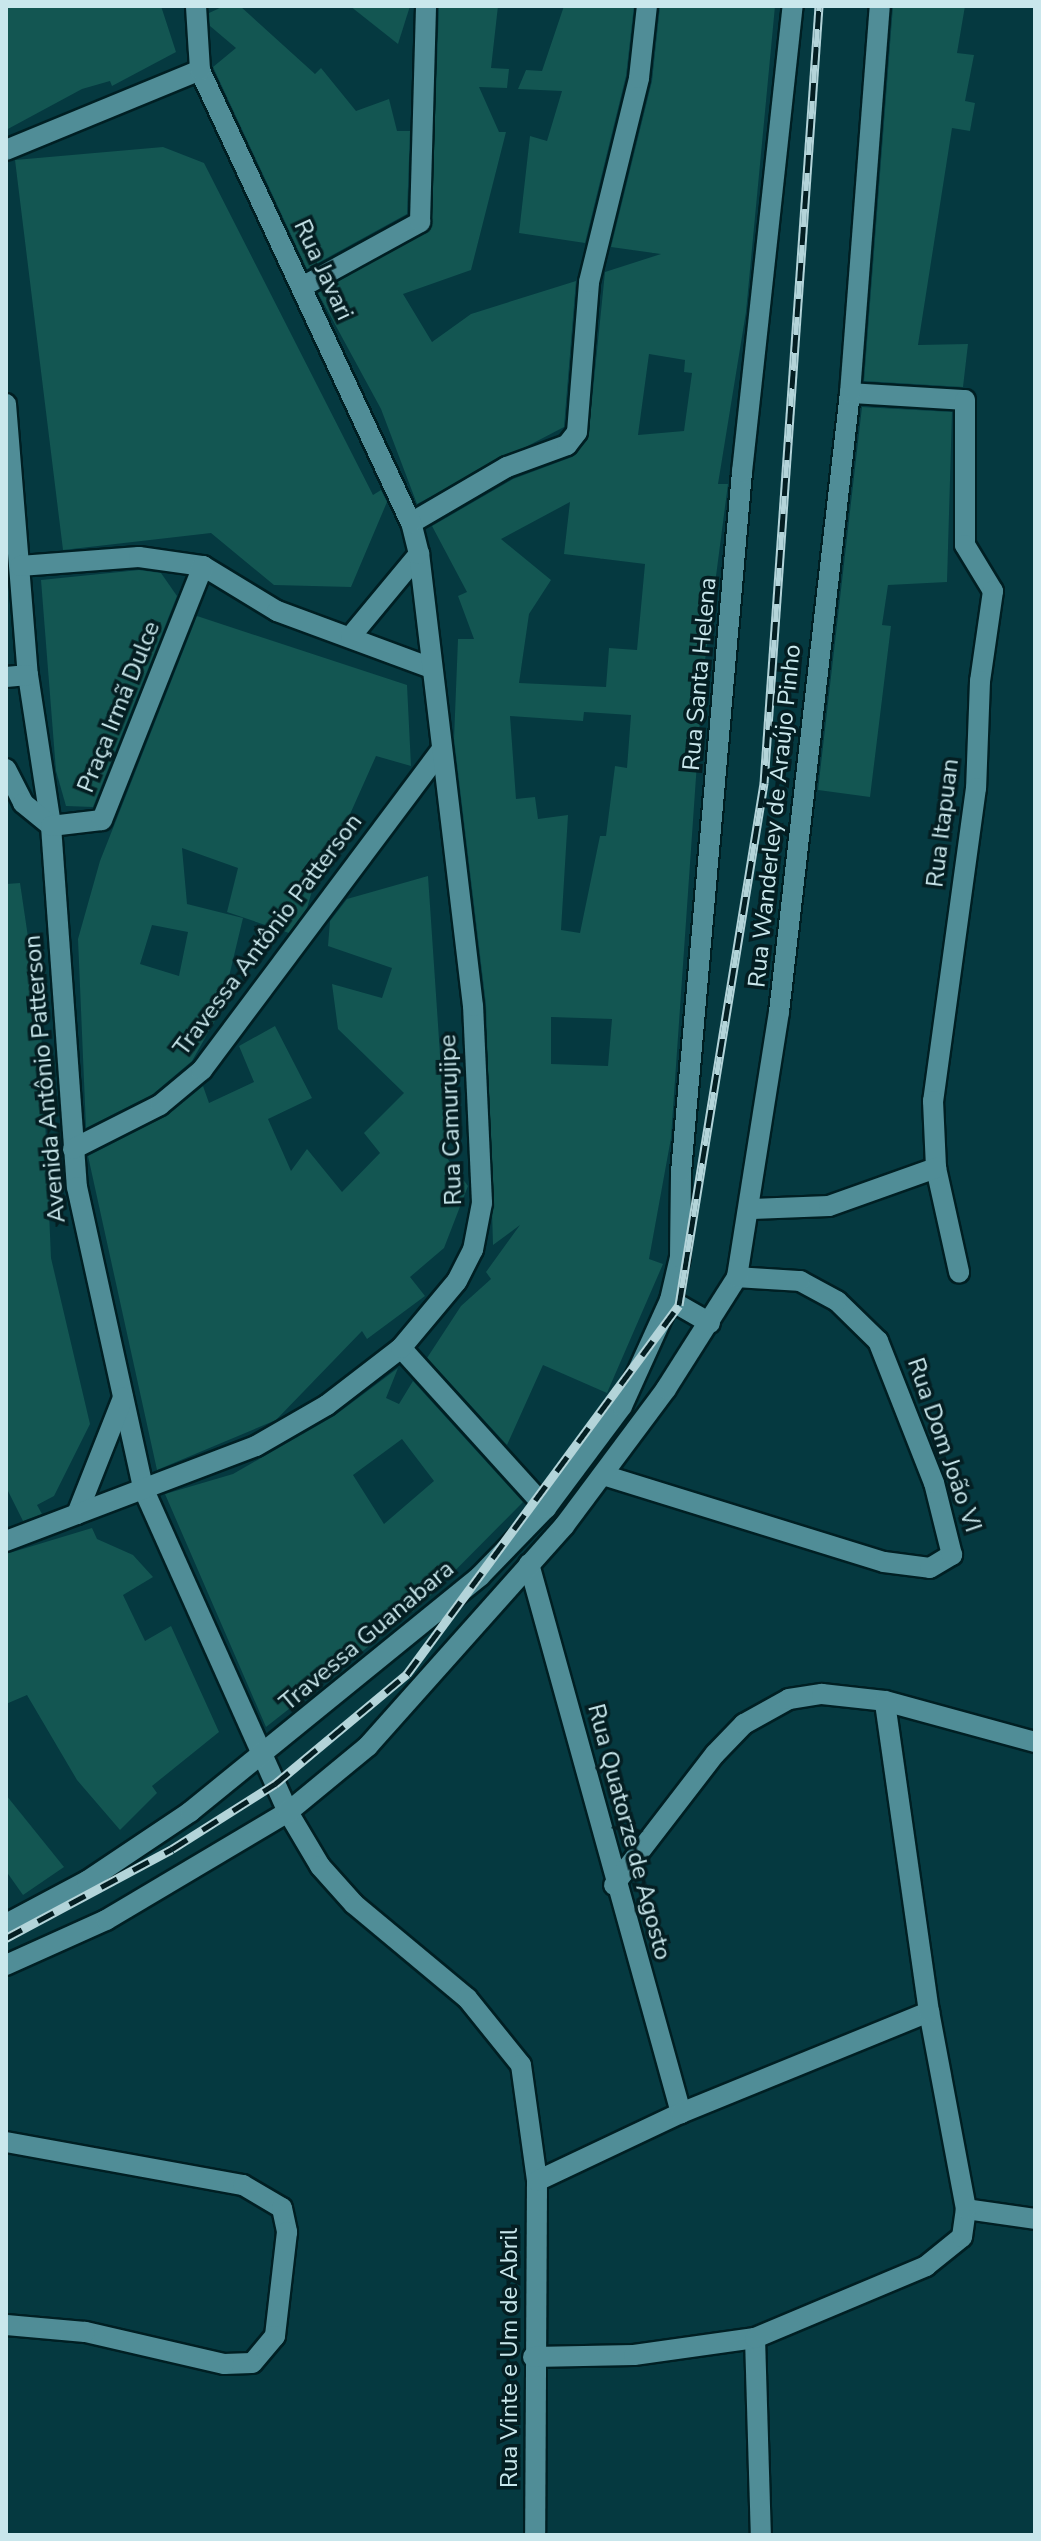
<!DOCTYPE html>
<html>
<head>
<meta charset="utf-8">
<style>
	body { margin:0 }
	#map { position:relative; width:1041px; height:2541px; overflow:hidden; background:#053940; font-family:"Nunito Sans",sans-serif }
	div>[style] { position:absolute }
	.building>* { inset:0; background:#135652 }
	.roads { filter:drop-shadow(2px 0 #001f23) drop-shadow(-2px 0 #001f23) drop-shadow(0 2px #001f23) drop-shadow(0 -2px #001f23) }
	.minor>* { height:20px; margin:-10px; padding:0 10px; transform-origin:10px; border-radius:10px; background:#508d97 }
	.rail>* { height:9px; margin-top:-4.5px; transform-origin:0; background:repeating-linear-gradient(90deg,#041e22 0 18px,#b3d4d9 0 36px); box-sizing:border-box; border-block:2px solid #b3d4d9 }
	span { translate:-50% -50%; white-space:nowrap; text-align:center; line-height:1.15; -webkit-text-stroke:7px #041e22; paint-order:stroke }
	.street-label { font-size:24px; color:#c9e7ec }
	.frame { position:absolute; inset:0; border:8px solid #c9e7ec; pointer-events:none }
</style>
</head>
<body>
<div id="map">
	<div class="building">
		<div style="clip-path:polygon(6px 6px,161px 6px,176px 52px,112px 86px,110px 81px,82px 89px,6px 130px)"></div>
		<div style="clip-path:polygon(224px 6px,240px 6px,315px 74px,321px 68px,356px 111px,389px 99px,397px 131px,410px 131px,407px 214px,307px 269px,213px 67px,236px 48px,210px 26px,209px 13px)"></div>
		<div style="clip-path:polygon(350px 6px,410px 6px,398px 44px)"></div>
		<div style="clip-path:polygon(439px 6px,498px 6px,491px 68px,509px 69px,507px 88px,479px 87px,499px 132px,506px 132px,471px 270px,403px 294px,432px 342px,471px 314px,576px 281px,564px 427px,417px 504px,381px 409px,318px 293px,431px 228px)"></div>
		<div style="clip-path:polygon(564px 6px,634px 6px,626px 76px,585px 243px,519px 233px,530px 136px,547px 141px,562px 91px,518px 89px,526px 70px,542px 71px)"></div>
		<div style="clip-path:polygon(evenodd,660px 6px,775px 6px,746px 312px,718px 484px,728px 484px,703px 676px,671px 1138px,649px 1259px,663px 1264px,607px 1393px,543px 1365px,507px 1445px,427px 1358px,461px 1306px,491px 1279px,486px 1272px,520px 1225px,493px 1245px,486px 1005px,454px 739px,458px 639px,474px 639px,458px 596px,467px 592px,432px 526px,513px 479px,572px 457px,588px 439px,605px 272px,661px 254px,611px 247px,652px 81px,660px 6px,649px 354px,685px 360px,684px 372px,692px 373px,684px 431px,638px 435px,649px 354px,660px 6px,570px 502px,564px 554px,645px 564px,637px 650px,609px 648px,606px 687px,519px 683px,529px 614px,551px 580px,501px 539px,570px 502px,660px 6px,584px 712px,631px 715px,627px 768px,615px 766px,606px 836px,600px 836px,580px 933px,561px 930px,568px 815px,538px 819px,535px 797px,516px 799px,510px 716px,583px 721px,584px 712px,660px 6px,551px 1017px,612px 1019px,608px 1066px,551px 1064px,551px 1017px)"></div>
		<div style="clip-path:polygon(893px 6px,965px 6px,957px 53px,974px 55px,965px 101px,975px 103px,970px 131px,952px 128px,918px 345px,968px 344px,963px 387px,864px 381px)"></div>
		<div style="clip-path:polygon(163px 147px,204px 163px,373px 495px,381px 490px,387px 502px,351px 587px,274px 585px,211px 533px,63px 550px,15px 160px)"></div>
		<div style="clip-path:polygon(862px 407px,952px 412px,947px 582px,888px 585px,882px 625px,891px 626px,870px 797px,818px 790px)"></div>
		<div style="clip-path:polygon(139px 570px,161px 573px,177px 596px,93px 807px,66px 806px,56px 771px,41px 580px)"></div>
		<div style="clip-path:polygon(evenodd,197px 616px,407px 685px,411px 766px,376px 756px,330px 859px,322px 857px,307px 908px,289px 933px,227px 912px,238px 868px,182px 848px,187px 904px,243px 918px,221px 1010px,192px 1061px,153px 1094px,86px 1128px,78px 939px,100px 861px,197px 616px,152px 925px,188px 932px,179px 976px,140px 964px,152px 925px)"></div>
		<div style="clip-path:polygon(428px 876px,447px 1158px,468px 1186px,444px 1248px,410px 1277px,425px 1296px,367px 1339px,362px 1331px,276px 1420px,157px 1470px,88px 1156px,166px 1116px,203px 1086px,209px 1103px,254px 1082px,239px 1046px,275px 1026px,312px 1098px,268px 1119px,291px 1171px,307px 1149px,342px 1192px,380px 1153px,364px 1133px,404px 1093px,338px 1029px,332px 984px,382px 998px,392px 968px,328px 946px,330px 921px,347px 899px)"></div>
		<div style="clip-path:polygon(20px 883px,41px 1025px,51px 1258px,90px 1424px,54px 1496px,37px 1505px,42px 1514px,23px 1521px,6px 1487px,6px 884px)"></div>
		<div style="clip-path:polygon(evenodd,398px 1368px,386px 1398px,399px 1404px,413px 1381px,523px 1502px,420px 1606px,266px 1727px,165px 1494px,233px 1474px,334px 1416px,398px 1368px,402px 1439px,434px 1481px,384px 1524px,353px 1475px,402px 1439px)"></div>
		<div style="clip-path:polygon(92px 1528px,97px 1539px,133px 1555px,153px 1577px,123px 1595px,145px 1641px,171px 1626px,219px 1732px,152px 1786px,157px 1793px,120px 1830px,77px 1780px,27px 1695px,6px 1704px,6px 1554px)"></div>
		<div style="clip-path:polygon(6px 1795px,64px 1867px,23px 1895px,6px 1871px)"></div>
	</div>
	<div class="roads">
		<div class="minor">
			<div style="left:6px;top:150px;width:210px;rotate:-22.4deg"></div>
			<div style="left:302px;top:287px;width:135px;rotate:-28.8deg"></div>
			<div style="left:420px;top:222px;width:216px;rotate:-88.4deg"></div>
			<div style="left:850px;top:393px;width:115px;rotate:3.5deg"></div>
			<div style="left:965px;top:400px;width:145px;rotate:90deg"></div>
			<div style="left:965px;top:545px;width:54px;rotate:58.7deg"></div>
			<div style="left:993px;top:591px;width:91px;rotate:98.2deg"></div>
			<div style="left:980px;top:681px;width:107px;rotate:92.1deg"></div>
			<div style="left:976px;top:788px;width:316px;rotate:97.8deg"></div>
			<div style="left:933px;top:1101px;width:67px;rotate:87.4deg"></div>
			<div style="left:936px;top:1168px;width:107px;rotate:77.5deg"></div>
			<div style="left:6px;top:404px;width:272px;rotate:85.4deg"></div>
			<div style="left:28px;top:675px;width:153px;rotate:81.3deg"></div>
			<div style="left:51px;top:826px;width:362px;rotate:85.9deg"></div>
			<div style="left:77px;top:1187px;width:308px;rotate:77.6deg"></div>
			<div style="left:143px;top:1488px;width:355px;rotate:65.9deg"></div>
			<div style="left:288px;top:1812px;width:63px;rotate:59.3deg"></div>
			<div style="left:320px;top:1866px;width:51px;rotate:48.2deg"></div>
			<div style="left:354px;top:1904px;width:147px;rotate:39.8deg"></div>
			<div style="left:467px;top:1998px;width:86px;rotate:51.1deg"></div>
			<div style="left:521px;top:2065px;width:117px;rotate:82.1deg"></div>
			<div style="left:537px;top:2181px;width:354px;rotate:90.3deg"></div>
			<div style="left:411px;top:523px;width:111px;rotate:-30.3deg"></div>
			<div style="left:507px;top:467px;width:64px;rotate:-20.1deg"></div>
			<div style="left:567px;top:445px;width:16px;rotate:-52deg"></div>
			<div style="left:577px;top:432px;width:150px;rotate:-85.4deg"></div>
			<div style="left:589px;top:282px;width:210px;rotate:-76.2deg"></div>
			<div style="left:639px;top:78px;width:72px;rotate:-83.7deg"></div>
			<div style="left:20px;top:566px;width:119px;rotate:-4.3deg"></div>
			<div style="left:139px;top:557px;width:65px;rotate:8deg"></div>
			<div style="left:203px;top:566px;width:87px;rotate:31.3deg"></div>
			<div style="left:277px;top:611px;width:164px;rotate:20.3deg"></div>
			<div style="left:351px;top:636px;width:107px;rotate:-50.3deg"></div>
			<div style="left:6px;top:677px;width:22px;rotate:-5deg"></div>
			<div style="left:6px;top:769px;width:38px;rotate:63deg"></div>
			<div style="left:23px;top:803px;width:36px;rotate:39deg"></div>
			<div style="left:51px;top:826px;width:51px;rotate:-6.7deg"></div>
			<div style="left:102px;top:820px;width:273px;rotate:-68.3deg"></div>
			<div style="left:73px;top:1149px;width:97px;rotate:-26.8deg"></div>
			<div style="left:160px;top:1105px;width:55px;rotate:-39.8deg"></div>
			<div style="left:202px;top:1070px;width:399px;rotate:-53.2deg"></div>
			<div style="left:752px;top:1209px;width:77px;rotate:-2.2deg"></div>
			<div style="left:829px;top:1206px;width:114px;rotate:-19.6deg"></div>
			<div style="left:710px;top:1323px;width:46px;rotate:-150.1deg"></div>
			<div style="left:670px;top:1300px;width:44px;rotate:-76.9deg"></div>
			<div style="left:680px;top:1257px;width:85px;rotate:-89.3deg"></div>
			<div style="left:681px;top:1172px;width:703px;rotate:-85.02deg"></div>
			<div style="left:742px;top:472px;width:469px;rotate:-83.8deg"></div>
			<div style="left:401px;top:1348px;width:216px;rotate:47.8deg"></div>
			<div style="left:603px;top:1475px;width:294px;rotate:17.2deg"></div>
			<div style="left:884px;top:1562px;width:46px;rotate:7.4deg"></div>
			<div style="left:930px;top:1568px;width:26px;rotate:-31deg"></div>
			<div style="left:952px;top:1555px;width:74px;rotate:-104deg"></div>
			<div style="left:934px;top:1483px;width:153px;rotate:-111.5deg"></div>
			<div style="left:878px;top:1341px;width:57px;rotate:-135.7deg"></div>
			<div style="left:837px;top:1301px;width:42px;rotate:-151.6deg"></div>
			<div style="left:800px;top:1281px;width:63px;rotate:-176.4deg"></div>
			<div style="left:77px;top:1514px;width:125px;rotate:-68.4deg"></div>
			<div style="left:6px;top:1541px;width:267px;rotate:-20.8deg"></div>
			<div style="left:256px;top:1446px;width:82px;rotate:-30deg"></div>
			<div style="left:327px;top:1405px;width:93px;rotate:-37.6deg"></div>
			<div style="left:401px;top:1348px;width:87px;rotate:-50.1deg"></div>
			<div style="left:457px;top:1281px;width:35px;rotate:-63deg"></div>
			<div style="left:473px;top:1250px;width:48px;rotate:-79.2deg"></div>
			<div style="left:482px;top:1203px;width:197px;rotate:-92.6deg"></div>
			<div style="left:473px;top:1006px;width:455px;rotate:-96.8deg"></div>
			<div style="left:419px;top:554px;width:32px;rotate:-104deg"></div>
			<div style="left:411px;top:523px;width:500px;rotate:-115deg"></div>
			<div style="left:200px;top:70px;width:64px;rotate:-93.6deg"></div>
			<div style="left:529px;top:1564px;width:570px;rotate:74.52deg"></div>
			<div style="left:614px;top:1885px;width:165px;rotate:-52.4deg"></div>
			<div style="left:715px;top:1754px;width:42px;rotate:-46deg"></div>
			<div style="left:744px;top:1724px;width:51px;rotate:-29.1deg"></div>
			<div style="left:789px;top:1699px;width:33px;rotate:-9deg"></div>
			<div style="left:822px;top:1694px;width:63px;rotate:6.3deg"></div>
			<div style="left:885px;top:1701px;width:156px;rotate:15.3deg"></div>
			<div style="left:6px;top:1924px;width:92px;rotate:-28deg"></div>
			<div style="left:87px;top:1881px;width:124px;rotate:-33.8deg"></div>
			<div style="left:190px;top:1812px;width:374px;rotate:-39.1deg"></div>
			<div style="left:480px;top:1576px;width:95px;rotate:-45.9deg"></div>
			<div style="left:546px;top:1508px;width:127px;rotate:-53.3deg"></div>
			<div style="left:622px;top:1406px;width:116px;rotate:-65.6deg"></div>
			<div style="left:6px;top:1965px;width:110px;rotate:-24.2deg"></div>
			<div style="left:106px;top:1920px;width:212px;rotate:-30.7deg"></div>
			<div style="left:288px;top:1812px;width:104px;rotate:-39.5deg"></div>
			<div style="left:368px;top:1746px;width:295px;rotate:-48.3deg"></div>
			<div style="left:564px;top:1526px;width:171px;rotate:-53.3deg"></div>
			<div style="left:666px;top:1389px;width:133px;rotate:-57.6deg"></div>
			<div style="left:737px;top:1277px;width:268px;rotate:-81deg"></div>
			<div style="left:779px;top:1012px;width:623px;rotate:-83.46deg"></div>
			<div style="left:850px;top:393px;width:388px;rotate:-85.6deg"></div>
			<div style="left:6px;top:2142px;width:241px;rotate:10.3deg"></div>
			<div style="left:243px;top:2185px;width:45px;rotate:30.5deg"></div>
			<div style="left:282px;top:2208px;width:25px;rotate:78deg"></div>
			<div style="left:287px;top:2232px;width:105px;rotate:96.6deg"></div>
			<div style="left:275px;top:2336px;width:35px;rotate:130deg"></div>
			<div style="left:252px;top:2363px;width:28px;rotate:178deg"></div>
			<div style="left:224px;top:2364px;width:143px;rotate:-167deg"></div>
			<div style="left:85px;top:2332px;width:79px;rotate:-174.9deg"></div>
			<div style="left:537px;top:2181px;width:159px;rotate:-25.3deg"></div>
			<div style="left:681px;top:2113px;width:268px;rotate:-22.2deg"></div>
			<div style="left:966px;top:2209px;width:70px;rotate:8.2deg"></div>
			<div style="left:755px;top:2338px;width:197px;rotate:88.3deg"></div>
			<div style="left:533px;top:2357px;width:101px;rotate:-1.1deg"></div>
			<div style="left:634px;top:2355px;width:122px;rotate:-8deg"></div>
			<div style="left:755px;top:2338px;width:186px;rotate:-22.8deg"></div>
			<div style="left:926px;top:2266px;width:46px;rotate:-38.9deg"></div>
			<div style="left:962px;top:2237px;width:28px;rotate:-82deg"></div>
			<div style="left:966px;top:2209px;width:200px;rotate:-100.6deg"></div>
			<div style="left:929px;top:2012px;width:314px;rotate:-98.1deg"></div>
		</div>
	</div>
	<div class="rail">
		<div style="left:6px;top:1938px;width:188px;rotate:-28.2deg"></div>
		<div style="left:172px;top:1849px;width:122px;rotate:-32.3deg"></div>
		<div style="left:275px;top:1784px;width:172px;rotate:-39.8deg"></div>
		<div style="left:407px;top:1674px;width:458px;rotate:-53.6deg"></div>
		<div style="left:679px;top:1305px;width:529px;rotate:-80.75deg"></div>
		<div style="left:764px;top:783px;width:779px;rotate:-85.95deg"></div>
	</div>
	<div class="street-label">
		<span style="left:323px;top:270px;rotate:65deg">Rua Javari</span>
		<span style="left:700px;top:674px;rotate:-85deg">Rua Santa Helena</span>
		<span style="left:119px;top:707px;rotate:-68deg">Praça Irmã Dulce</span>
		<span style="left:775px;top:816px;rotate:-84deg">Rua Wanderley de Araújo Pinho</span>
		<span style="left:943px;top:823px;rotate:-83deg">Rua Itapuan</span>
		<span style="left:268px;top:935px;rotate:-53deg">Travessa Antônio Patterson</span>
		<span style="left:45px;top:1079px;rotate:-95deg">Avenida Antônio Patterson</span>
		<span style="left:451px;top:1120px;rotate:-92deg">Rua Camurujipe</span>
		<span style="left:944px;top:1445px;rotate:71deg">Rua Dom João VI</span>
		<span style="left:367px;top:1636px;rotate:-40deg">Travessa Guanabara</span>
		<span style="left:629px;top:1832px;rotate:75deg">Rua Quatorze de Agosto</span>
		<span style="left:510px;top:2358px;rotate:-90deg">Rua Vinte e Um de Abril</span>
	</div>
	<div class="frame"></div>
</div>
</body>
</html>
